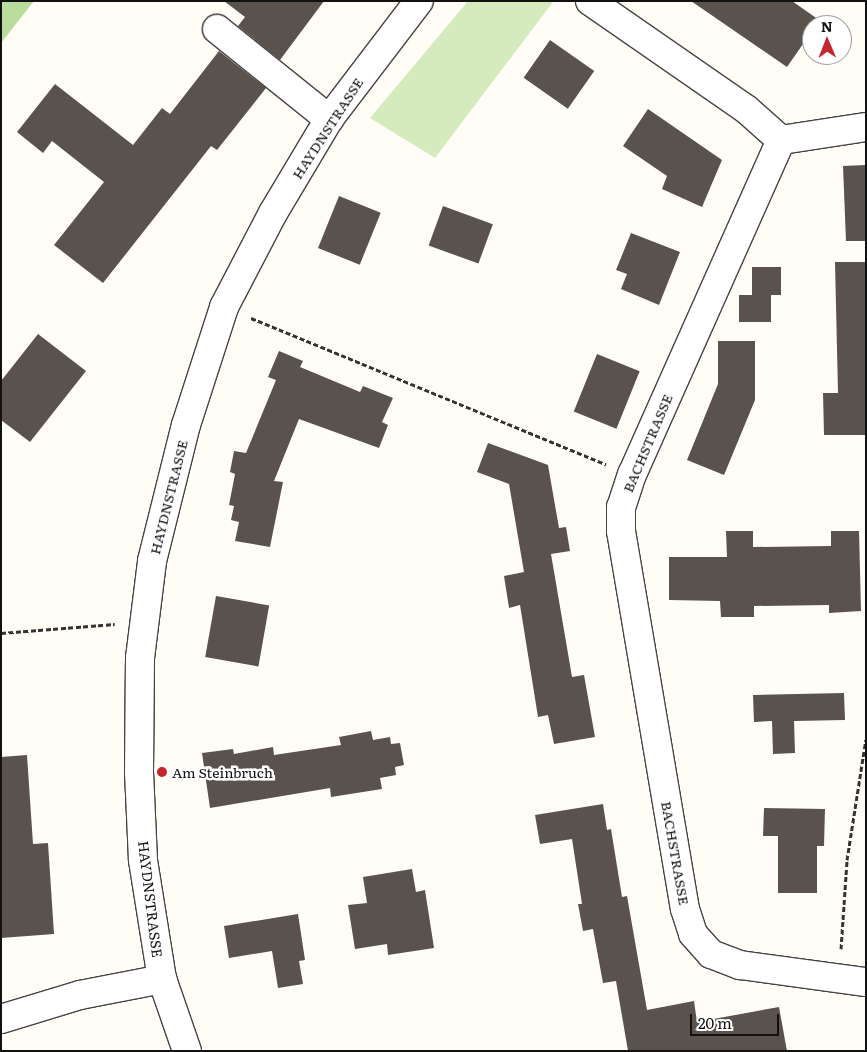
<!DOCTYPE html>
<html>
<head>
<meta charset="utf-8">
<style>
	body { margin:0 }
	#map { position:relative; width:867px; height:1052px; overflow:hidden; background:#fffdf5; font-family:Literata,serif }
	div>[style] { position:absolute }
	.green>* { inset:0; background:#d5ebbd }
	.forest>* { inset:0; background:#b9dc9c }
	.building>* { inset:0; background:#5a524d; transform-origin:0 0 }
	.path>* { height:3px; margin-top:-1.5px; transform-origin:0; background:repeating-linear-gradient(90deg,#333 0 5px,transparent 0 7.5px) }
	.roads { filter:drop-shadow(1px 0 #444) drop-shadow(-1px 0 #444) drop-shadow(0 1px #444) drop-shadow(0 -1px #444) }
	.minor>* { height:28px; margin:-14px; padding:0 14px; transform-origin:14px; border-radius:14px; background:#fff }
	.dots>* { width:14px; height:14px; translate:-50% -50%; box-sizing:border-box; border:2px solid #fff; border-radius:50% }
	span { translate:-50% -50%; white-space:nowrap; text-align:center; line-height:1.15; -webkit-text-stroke:5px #fff; paint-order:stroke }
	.street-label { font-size:14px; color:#111 }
	.poi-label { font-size:14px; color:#111 }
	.left { translate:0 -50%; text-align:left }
	.frame { position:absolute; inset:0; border:2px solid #111; pointer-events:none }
	.north { position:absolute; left:802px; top:15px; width:50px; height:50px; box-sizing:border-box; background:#fff; border:1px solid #a0a0a0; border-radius:50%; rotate:359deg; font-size:14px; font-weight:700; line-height:20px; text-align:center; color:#111 }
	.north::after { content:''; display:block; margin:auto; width:18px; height:22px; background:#c4262e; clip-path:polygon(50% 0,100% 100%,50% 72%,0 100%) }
	.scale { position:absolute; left:690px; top:1014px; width:89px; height:22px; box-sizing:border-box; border:2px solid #111; border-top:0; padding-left:6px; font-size:15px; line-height:18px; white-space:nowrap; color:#111; -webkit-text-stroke:4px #fff; paint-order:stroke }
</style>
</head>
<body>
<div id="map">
	<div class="green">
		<div style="clip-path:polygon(468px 1px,553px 2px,435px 158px,370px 118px)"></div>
	</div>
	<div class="forest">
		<div style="clip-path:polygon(1px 1px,34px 1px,1px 43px)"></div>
	</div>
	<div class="building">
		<div style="clip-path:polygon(224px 1px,324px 1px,280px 60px,238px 26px,245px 17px)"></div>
		<div style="clip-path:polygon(691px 1px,792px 1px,819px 20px,812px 25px,812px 31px,787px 67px)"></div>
		<div style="left:550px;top:40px;width:54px;height:46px;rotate:35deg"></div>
		<div style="clip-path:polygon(219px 51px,266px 88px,217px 150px,211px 146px,103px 283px,54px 245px,104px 182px,52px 141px,43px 153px,17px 132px,55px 84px,133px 145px,162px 108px,170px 114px)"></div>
		<div style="clip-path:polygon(648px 109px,722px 160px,702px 207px,662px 189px,667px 176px,623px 146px)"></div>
		<div style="clip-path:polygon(866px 165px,866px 241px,846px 241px,843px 166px)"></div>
		<div style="left:339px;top:196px;width:45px;height:56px;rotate:22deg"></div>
		<div style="left:443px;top:206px;width:53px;height:42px;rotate:20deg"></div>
		<div style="clip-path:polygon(631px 233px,680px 252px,659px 305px,621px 289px,627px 274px,616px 270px)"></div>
		<div style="clip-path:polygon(835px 262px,866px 262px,866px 435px,824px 435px,823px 393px,838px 393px)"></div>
		<div style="left:752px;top:267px;width:29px;height:28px"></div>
		<div style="left:739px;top:295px;width:32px;height:27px"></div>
		<div style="clip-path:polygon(38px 334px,86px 371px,30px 442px,1px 420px,1px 381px)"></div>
		<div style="clip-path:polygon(718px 341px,755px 341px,755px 400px,724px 475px,687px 460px,718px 384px)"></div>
		<div style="clip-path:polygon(279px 351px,303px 361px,300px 367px,360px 392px,363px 386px,393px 398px,382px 422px,388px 425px,379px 448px,299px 419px,274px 481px,283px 482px,270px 547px,235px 541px,239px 522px,231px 520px,234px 506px,229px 505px,235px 474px,230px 472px,234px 451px,246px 453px,276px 380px,268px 377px)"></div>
		<div style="left:597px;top:354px;width:46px;height:62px;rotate:22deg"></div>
		<div style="clip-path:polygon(488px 443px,548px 465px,559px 528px,566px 527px,570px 551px,551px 554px,572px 677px,584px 675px,595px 737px,554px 744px,548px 715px,538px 717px,520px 605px,509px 608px,504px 576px,524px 572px,509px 484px,477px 472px)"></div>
		<div style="clip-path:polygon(726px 531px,753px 531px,753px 547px,831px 546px,831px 531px,859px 531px,861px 611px,829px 613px,829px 605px,754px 606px,754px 617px,721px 617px,720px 601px,669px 600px,669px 557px,727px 557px)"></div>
		<div style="left:216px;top:596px;width:54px;height:62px;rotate:10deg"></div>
		<div style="clip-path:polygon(844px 693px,845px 720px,794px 721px,795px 753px,773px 754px,772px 721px,754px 722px,753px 695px)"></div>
		<div style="clip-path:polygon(371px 731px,373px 740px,390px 737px,391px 744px,400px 743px,404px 765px,395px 767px,396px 775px,380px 778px,382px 789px,331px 797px,330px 788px,210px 808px,202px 753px,233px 749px,234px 754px,273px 747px,274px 755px,341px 745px,339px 737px)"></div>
		<div style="clip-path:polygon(27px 755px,33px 844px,48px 843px,54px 934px,1px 938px,1px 757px)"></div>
		<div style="clip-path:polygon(603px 804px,607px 830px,611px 829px,622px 897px,627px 896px,647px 1010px,694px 1001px,697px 1022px,779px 1007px,787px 1051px,628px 1051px,616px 981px,603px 983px,593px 929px,583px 931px,578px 904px,582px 904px,572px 839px,540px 844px,535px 815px)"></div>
		<div style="clip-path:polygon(764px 808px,825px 809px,824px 846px,817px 846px,817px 893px,778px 893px,778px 836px,763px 836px)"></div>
		<div style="clip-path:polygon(412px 869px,416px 892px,425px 890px,434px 948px,388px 955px,387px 944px,355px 949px,348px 905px,367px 903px,363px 877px)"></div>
		<div style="clip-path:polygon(298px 914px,305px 960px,299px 961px,303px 984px,278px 988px,272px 951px,229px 958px,224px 926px)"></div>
	</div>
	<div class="path">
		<div style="left:251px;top:318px;width:384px;rotate:22.4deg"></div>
		<div style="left:1px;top:633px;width:114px;rotate:-4.5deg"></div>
		<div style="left:841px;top:949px;width:89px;rotate:-86.1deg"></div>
		<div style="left:847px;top:860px;width:122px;rotate:-81.1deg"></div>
	</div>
	<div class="roads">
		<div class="minor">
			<div style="left:590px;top:1px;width:190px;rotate:34.7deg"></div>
			<div style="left:746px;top:109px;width:47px;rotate:41.5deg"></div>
			<div style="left:217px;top:29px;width:144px;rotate:38.8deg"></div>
			<div style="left:781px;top:140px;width:366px;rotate:114deg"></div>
			<div style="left:632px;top:474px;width:35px;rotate:108deg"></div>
			<div style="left:621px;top:507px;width:24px;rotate:90deg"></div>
			<div style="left:621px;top:531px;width:383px;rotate:80.4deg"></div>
			<div style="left:685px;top:909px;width:26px;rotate:72deg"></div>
			<div style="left:693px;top:934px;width:27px;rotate:48deg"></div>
			<div style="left:711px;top:954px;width:31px;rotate:21deg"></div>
			<div style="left:740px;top:965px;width:127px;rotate:7.7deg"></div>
			<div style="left:781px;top:140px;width:86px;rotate:-8.7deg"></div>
			<div style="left:1px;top:1019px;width:83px;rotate:-16.9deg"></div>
			<div style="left:80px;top:995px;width:84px;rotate:-11deg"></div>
			<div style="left:187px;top:1051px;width:76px;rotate:-109.1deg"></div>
			<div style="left:162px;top:979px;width:121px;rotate:-99.1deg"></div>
			<div style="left:143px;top:860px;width:88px;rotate:-92.6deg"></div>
			<div style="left:139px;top:772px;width:114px;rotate:-89.5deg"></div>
			<div style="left:140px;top:658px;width:98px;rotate:-82.9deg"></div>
			<div style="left:152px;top:561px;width:140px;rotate:-76deg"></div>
			<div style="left:186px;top:425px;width:124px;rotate:-72.1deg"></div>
			<div style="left:224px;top:307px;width:106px;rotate:-62.5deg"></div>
			<div style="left:273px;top:213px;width:109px;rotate:-59.2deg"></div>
			<div style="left:329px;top:119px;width:148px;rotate:-52.7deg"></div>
		</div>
	</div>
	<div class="dots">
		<div style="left:162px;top:772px;background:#c4262e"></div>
	</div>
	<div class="street-label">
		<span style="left:327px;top:128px;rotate:-57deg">HAYDNSTRASSE</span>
		<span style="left:647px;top:443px;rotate:-67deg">BACHSTRASSE</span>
		<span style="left:168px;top:497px;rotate:-76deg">HAYDNSTRASSE</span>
		<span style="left:676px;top:853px;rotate:80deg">BACHSTRASSE</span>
		<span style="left:151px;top:899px;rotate:83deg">HAYDNSTRASSE</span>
	</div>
	<div class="poi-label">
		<span class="left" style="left:172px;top:772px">Am Steinbruch</span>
	</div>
	<div class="frame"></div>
	<div class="north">N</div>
	<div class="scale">20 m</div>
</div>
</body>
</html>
